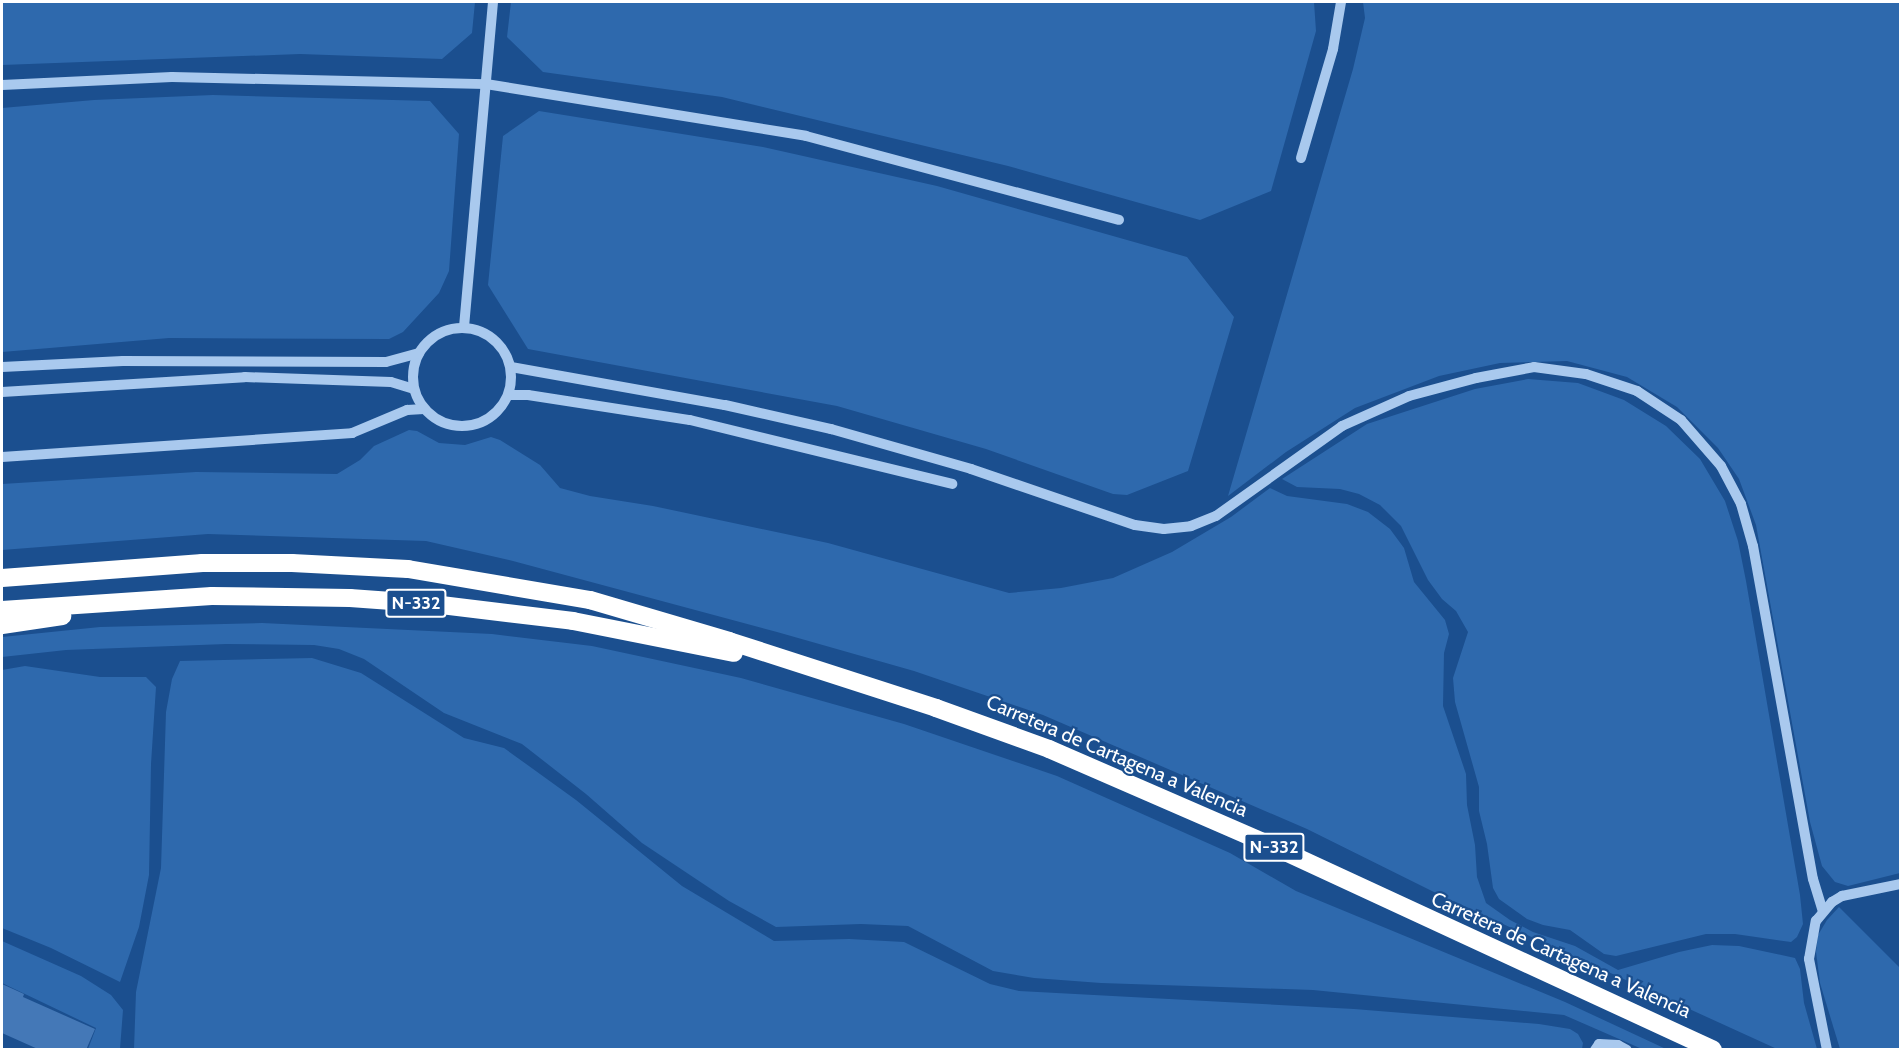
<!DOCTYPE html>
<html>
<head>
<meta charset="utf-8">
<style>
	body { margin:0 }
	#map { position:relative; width:1902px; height:1051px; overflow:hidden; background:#1b4f8f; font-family:Cabin,sans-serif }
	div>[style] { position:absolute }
	.green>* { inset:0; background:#2e69ad }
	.building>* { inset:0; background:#4478b7 }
	.minor>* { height:10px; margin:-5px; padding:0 5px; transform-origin:5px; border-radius:5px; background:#a9c9ee }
	.minor>.ring { margin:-5px; padding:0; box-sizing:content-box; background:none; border:10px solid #a9c9ee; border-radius:50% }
	.highway>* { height:18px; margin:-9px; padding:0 9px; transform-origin:9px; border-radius:9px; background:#fff }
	span { translate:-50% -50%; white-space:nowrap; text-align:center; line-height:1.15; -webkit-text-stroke:4.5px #1b4f8f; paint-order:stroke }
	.shield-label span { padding:2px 4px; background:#1b4f8f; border:2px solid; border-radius:4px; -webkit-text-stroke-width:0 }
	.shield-label { font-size:18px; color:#fff; font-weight:700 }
	.street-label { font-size:20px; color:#fff }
	.frame { position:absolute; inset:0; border:3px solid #fff; pointer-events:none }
</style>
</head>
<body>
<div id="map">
	<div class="green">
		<div style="clip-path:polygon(2px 2px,475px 2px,472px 33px,442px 59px,300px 54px,2px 65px)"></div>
		<div style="clip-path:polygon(511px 2px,1314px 2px,1316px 31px,1271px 191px,1200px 220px,1008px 166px,722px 97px,543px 72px,507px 37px)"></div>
		<div style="clip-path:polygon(1363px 2px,1900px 2px,1900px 873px,1848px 886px,1835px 882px,1822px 866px,1810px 822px,1756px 525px,1739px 479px,1718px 448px,1677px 407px,1627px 377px,1567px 361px,1500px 363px,1439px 376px,1355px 408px,1286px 452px,1228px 496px,1353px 69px,1365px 18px)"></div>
		<div style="clip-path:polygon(213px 95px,430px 101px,459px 134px,449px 271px,439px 293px,403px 332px,389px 339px,169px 338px,2px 352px,2px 108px,94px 100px)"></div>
		<div style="clip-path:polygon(539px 111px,763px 147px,937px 186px,1187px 257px,1234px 317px,1188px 471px,1127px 495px,1113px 494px,986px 449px,837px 406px,528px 349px,488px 285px,503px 136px)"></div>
		<div style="clip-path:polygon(1528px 379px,1578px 383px,1624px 400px,1666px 426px,1700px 459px,1725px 501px,1738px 541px,1746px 581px,1800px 895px,1803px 924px,1797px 937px,1791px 942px,1735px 934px,1706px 934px,1616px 956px,1604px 954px,1570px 930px,1543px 925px,1527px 919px,1499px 899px,1493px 888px,1487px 844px,1479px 811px,1479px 787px,1455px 702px,1453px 678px,1468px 632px,1456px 611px,1442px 599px,1428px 580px,1401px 526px,1380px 505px,1359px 494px,1340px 489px,1297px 487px,1282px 479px,1367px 424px,1475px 389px)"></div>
		<div style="clip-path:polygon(409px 430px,417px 431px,439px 443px,465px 445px,491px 437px,500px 440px,540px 465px,560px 488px,590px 496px,653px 506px,828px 543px,1009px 593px,1061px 588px,1113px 578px,1172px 552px,1231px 517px,1270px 488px,1287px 496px,1347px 504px,1368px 512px,1390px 529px,1404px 548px,1414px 582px,1445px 620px,1449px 634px,1444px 653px,1443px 706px,1466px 774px,1467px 805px,1475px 845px,1477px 877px,1486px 903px,1510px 920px,1533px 932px,1575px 946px,1618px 970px,1679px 952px,1712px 945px,1739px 946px,1795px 958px,1800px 969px,1804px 1003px,1817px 1049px,1777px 1049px,1446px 898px,1307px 829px,1043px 715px,914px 671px,777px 632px,513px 561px,426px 541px,208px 534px,2px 550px,2px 484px,196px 472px,337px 474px,360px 460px,374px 446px)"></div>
		<div style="clip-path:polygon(262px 623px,492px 634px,592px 646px,741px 678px,904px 724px,1057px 776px,1230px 853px,1296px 891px,1565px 1002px,1666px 1049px,1642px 1049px,1564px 1015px,1313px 990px,1101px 983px,1034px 978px,993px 971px,908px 926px,861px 924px,776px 927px,729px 901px,642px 843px,586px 794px,522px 744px,444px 713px,364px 659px,339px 649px,314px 645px,226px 644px,66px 650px,2px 657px,2px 637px,100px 627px)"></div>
		<div style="clip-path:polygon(312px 658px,361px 673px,464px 738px,504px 748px,576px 800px,682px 886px,774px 941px,849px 939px,904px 942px,990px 984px,1019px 991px,1354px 1009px,1539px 1024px,1570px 1029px,1578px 1034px,1583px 1043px,1582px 1049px,134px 1049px,136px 992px,161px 868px,166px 712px,172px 679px,180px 661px)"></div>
		<div style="clip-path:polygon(25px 666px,100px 677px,146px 677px,156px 687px,151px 764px,149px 875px,139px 927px,120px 982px,51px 948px,2px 928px,2px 670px)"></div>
		<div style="clip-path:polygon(1839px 907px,1900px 968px,1900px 1049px,1840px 1049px,1820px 983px,1816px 952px,1818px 935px,1827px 920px)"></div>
		<div style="clip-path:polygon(2px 941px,81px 976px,111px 995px,123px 1010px,120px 1049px,88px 1049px,96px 1028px,2px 983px)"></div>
	</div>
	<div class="building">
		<div style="clip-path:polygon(2px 984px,24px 994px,23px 997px,95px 1029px,86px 1050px,40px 1050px,2px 1033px)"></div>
	</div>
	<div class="minor">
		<div style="left:2px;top:85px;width:170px;rotate:-2.7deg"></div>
		<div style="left:172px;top:77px;width:314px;rotate:1.3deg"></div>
		<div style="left:486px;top:84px;width:324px;rotate:9.2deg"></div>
		<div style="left:806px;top:136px;width:324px;rotate:15deg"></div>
		<div style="left:1301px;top:158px;width:114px;rotate:-73.6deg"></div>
		<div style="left:1333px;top:49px;width:48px;rotate:-80.3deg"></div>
		<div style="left:464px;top:327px;width:326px;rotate:-84.9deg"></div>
		<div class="ring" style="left:413px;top:328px;width:88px;height:88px"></div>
		<div style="left:2px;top:367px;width:121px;rotate:-2.8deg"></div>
		<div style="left:123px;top:361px;width:263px;rotate:0.2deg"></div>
		<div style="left:386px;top:362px;width:34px;rotate:-15deg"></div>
		<div style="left:511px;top:367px;width:217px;rotate:10.1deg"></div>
		<div style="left:725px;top:405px;width:109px;rotate:12.8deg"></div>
		<div style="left:831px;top:429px;width:146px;rotate:15.9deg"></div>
		<div style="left:971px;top:469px;width:173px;rotate:18.9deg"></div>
		<div style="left:1135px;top:525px;width:29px;rotate:8deg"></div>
		<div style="left:1164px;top:529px;width:27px;rotate:-6deg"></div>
		<div style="left:1191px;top:526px;width:27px;rotate:-22deg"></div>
		<div style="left:1216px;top:516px;width:155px;rotate:-35.5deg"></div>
		<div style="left:1342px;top:426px;width:73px;rotate:-24.1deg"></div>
		<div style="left:1409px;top:396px;width:69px;rotate:-15deg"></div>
		<div style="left:1476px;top:378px;width:59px;rotate:-10.7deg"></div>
		<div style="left:1534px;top:367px;width:52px;rotate:7.7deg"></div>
		<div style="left:1586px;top:374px;width:54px;rotate:18.4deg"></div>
		<div style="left:1637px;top:391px;width:53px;rotate:33.4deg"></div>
		<div style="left:1681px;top:420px;width:61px;rotate:49deg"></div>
		<div style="left:1721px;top:466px;width:43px;rotate:62.2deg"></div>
		<div style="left:1741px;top:504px;width:44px;rotate:74.1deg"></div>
		<div style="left:1753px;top:546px;width:338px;rotate:79.8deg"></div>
		<div style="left:1813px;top:879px;width:34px;rotate:73deg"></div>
		<div style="left:2px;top:392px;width:243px;rotate:-3.5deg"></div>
		<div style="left:245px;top:377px;width:146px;rotate:2deg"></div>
		<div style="left:391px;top:382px;width:24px;rotate:17deg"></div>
		<div style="left:509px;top:395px;width:19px"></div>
		<div style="left:528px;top:395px;width:164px;rotate:8.8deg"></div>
		<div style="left:690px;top:420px;width:270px;rotate:13.7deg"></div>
		<div style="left:2px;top:457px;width:351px;rotate:-3.9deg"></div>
		<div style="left:352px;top:433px;width:60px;rotate:-22.7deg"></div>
		<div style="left:407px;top:410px;width:17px;rotate:-3deg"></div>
		<div style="left:1595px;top:1050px;width:7px;rotate:-56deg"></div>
		<div style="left:1599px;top:1044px;width:19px;rotate:3deg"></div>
		<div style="left:1618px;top:1045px;width:10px;rotate:29deg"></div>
		<div style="left:1827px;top:1050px;width:93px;rotate:-101.2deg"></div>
		<div style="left:1809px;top:959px;width:39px;rotate:-80deg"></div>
		<div style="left:1816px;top:921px;width:25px;rotate:-50deg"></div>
		<div style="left:1832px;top:902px;width:12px;rotate:-31deg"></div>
		<div style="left:1842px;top:896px;width:59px;rotate:-11.7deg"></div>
	</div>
	<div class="highway">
		<div style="left:2px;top:578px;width:201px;rotate:-4.3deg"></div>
		<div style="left:202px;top:563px;width:90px"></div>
		<div style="left:292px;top:563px;width:116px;rotate:3deg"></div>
		<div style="left:408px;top:569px;width:185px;rotate:9.7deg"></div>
		<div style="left:590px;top:600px;width:145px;rotate:16.4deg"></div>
		<div style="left:729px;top:641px;width:218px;rotate:17.9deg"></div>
		<div style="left:936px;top:708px;width:120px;rotate:19.9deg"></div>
		<div style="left:1049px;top:749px;width:239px;rotate:23.5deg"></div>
		<div style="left:1268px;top:844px;width:490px;rotate:24.8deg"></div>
		<div style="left:2px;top:610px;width:210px;rotate:-3.8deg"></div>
		<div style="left:212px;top:596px;width:138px;rotate:0.8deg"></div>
		<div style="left:350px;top:598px;width:83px;rotate:4.1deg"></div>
		<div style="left:433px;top:604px;width:141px;rotate:6.9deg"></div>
		<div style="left:573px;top:621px;width:164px;rotate:11.2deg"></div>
		<div style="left:2px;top:625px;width:61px;rotate:-8.5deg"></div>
	</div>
	<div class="shield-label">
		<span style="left:416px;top:603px">N-332</span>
		<span style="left:1274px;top:847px">N-332</span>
	</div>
	<div class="street-label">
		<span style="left:1117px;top:756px;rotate:23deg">Carretera de Cartagena a Valencia</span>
		<span style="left:1561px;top:955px;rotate:24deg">Carretera de Cartagena a Valencia</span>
	</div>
	<div class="frame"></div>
</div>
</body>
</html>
